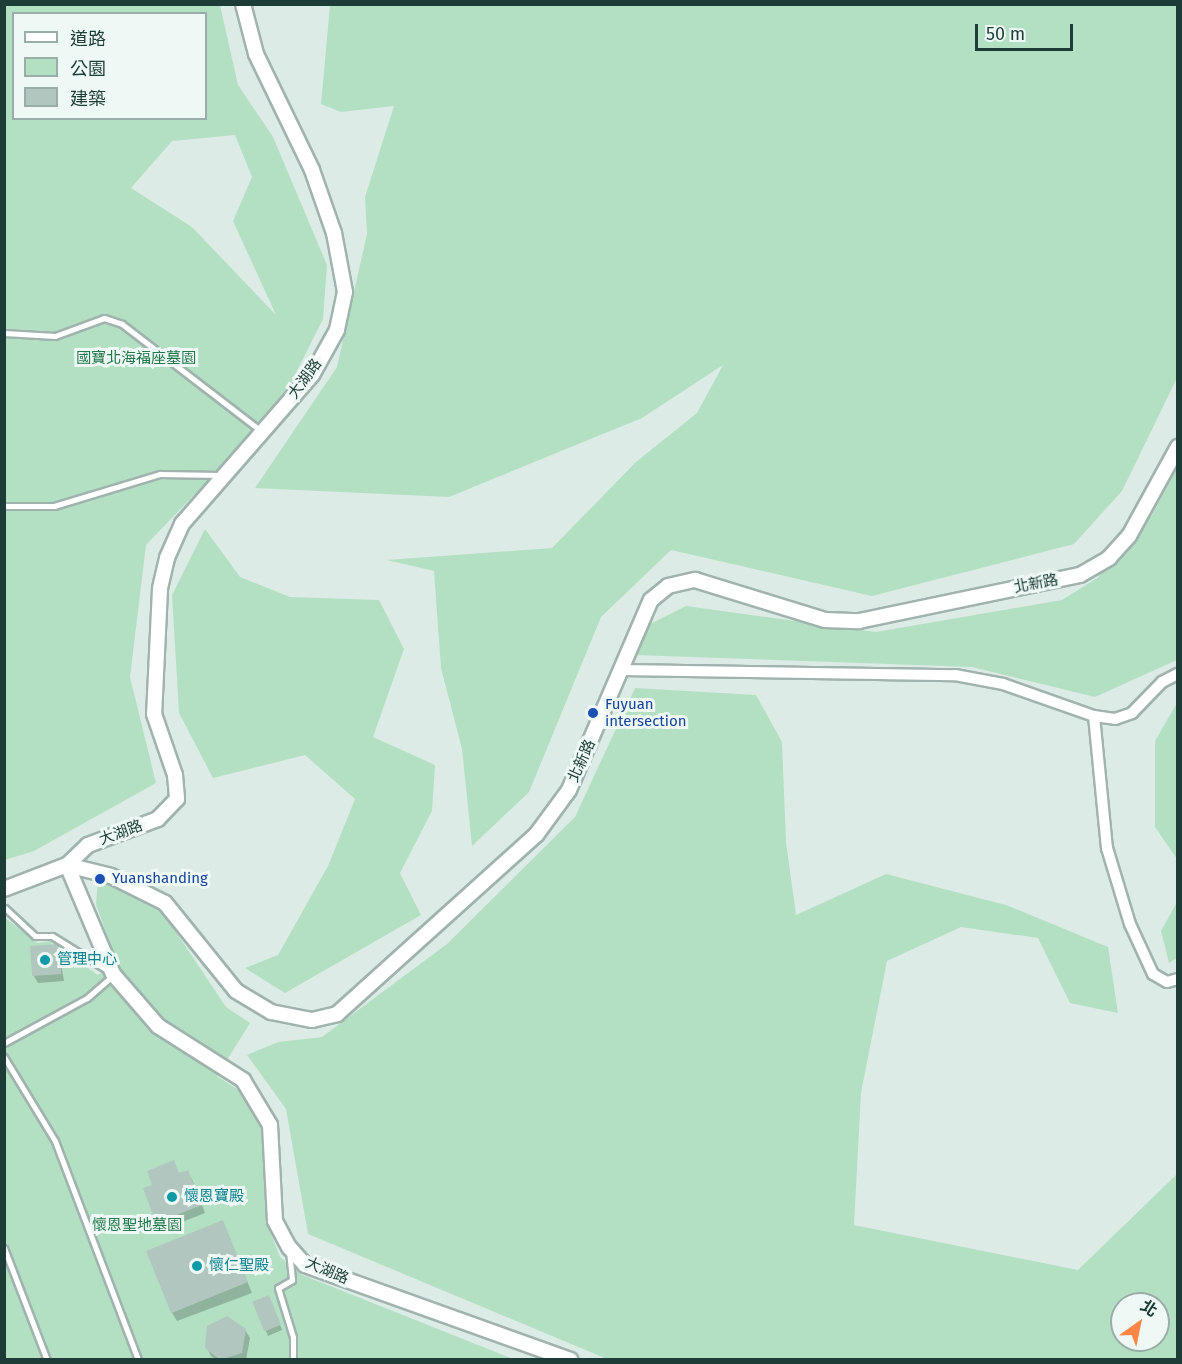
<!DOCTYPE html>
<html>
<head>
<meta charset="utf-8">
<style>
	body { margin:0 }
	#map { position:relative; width:1182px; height:1364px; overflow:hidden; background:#ddebe6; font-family:"Fira Sans","Noto Sans TC",sans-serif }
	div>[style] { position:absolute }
	.green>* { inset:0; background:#b3e0c3 }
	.shadow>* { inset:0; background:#0003 }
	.building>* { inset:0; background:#b2c6c0; transform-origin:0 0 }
	.roads { filter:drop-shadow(2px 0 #a0b3ae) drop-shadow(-2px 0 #a0b3ae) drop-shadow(0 2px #a0b3ae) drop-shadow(0 -2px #a0b3ae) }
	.lane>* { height:5px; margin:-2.5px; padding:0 2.5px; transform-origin:2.5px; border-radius:2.5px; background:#fff }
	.street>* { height:10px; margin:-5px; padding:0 5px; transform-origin:5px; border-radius:5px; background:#fff }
	.secondary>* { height:14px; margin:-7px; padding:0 7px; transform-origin:7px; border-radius:7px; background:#fff }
	.dots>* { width:16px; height:16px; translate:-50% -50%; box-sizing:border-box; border:3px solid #eef8f4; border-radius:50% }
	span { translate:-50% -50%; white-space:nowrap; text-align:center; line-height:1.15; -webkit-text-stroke:6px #eef8f4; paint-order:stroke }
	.park-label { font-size:15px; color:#23784c }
	.street-label { font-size:15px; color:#1d3c37 }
	.transit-label { font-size:15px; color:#164399 }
	.left { translate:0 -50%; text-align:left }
	.culture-label { font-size:15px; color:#0d838f }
	.frame { position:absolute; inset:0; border:6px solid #1d3c37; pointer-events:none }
	.legend { position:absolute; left:12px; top:12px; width:195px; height:108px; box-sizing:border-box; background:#eef8f4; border:2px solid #9aada8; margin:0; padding:8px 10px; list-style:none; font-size:18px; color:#1d3c37 }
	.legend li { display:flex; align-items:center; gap:12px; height:30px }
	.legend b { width:30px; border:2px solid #9aada8 }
	.north { position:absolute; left:1110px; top:1292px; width:60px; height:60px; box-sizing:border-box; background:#eef8f4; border:2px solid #9aada8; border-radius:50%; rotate:33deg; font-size:16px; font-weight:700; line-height:24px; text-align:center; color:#1d3c37 }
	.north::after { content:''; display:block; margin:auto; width:21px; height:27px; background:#ff8647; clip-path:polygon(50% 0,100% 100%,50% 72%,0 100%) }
	.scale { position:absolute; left:975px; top:24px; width:98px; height:27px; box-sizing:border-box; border:3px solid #1d3c37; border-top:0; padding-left:8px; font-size:18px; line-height:21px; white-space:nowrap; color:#1d3c37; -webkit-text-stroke:4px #eef8f4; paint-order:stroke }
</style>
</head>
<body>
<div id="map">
	<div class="green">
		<div style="clip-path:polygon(evenodd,4px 5px,220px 5px,238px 85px,273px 137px,327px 265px,323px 319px,280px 405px,146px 545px,130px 677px,156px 783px,34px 851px,5px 860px,4px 5px,14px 14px,206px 14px,206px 118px,14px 118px,14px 14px,4px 5px,235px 135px,252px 177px,233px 221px,276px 315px,192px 227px,131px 188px,172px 141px,235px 135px)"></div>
		<div style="clip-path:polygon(330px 5px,1177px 5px,1177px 378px,1122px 491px,1074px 544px,872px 596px,671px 550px,601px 617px,529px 792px,472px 846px,462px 749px,441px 668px,434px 571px,387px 560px,552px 548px,636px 462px,697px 413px,723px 365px,642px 418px,449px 497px,255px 488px,337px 367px,367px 234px,365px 197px,394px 106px,341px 112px,321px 104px)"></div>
		<div style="clip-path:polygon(1177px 468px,1177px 660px,1095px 697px,972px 667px,635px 655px,650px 624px,686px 606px,876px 632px,1062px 600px,1097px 578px,1152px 515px)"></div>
		<div style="clip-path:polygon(205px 529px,240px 577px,290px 597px,379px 600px,404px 649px,373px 737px,435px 765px,432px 811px,400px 873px,421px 915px,285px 993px,245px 968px,278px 955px,328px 866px,355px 799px,305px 755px,213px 778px,179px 713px,172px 595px)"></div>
		<div style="clip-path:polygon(evenodd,635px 688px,756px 695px,782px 742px,786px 842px,796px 915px,886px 874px,1006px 905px,1108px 947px,1118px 1013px,1070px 1003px,1038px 938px,961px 927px,887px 961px,861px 1093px,854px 1225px,1078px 1270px,1177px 1174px,1177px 1359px,607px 1359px,308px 1234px,286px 1109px,247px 1055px,278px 1042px,322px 1037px,447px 944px,575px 817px,635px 688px,1122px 1304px,1158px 1304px,1158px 1340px,1122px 1340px,1122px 1304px)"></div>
		<div style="clip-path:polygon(1177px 703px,1178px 703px,1177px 859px,1155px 827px,1155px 741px)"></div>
		<div style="clip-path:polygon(98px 880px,141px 895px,162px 911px,226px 1007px,250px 1023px,217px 1076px,243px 1093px,258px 1119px,263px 1136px,269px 1229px,280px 1257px,300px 1274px,513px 1359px,5px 1359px,4px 917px,38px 943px,49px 941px,98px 975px,116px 962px,96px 904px)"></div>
		<div style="clip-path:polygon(1177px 902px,1177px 958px,1169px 963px,1161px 931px)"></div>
	</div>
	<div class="shadow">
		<div style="clip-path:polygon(58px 945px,64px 981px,38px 983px,34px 976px)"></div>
		<div style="clip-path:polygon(179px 1175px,192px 1179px,205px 1213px,162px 1230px,157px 1222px)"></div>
		<div style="clip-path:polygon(223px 1222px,252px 1293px,177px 1321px,171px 1311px)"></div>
		<div style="clip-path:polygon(271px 1301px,282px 1330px,268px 1336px,266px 1331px)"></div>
		<div style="clip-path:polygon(245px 1330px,250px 1338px,246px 1360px,217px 1360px,211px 1356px,207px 1348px)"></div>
	</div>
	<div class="building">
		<div style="left:59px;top:944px;width:30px;height:29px;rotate:86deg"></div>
		<div style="clip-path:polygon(174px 1160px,179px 1173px,188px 1170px,202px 1205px,156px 1223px,143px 1188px,152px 1185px,147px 1171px)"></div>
		<div style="left:223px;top:1220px;width:67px;height:83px;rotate:68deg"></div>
		<div style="left:269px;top:1295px;width:32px;height:18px;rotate:68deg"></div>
		<div style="clip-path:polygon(227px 1316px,246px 1329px,242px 1353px,220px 1360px,205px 1348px,207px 1326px)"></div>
	</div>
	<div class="roads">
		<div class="lane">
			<div style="left:4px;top:333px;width:51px;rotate:3.4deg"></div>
			<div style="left:55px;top:336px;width:52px;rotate:-20.2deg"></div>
			<div style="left:104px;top:318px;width:19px;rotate:18deg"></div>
			<div style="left:122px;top:324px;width:175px;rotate:37.6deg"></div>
			<div style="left:4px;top:506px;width:50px"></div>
			<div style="left:54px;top:506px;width:111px;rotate:-16.8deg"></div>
			<div style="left:160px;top:474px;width:60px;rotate:1deg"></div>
			<div style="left:5px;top:908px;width:41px;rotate:43deg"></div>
			<div style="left:35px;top:936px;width:17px"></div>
			<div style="left:52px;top:936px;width:65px;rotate:31.7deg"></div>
			<div style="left:4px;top:1043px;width:94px;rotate:-28.5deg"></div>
			<div style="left:87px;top:998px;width:33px;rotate:-41deg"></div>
			<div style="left:4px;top:1057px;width:98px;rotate:58.7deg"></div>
			<div style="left:55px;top:1141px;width:234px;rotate:69.2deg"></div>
			<div style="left:4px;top:1248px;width:120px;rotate:69deg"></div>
			<div style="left:289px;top:1251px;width:29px;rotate:84deg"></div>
			<div style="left:292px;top:1280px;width:16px;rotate:150deg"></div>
			<div style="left:278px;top:1288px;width:51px;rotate:73deg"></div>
			<div style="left:293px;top:1337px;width:23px;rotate:90deg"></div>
		</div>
		<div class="street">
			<div style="left:622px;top:670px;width:333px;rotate:0.9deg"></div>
			<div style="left:955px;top:675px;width:49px;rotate:10.6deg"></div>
			<div style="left:1003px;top:684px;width:96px;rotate:19.4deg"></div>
			<div style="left:1094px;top:716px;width:21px;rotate:8deg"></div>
			<div style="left:1115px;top:719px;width:18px;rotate:-19deg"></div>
			<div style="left:1132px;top:713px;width:43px;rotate:-45.9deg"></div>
			<div style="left:1162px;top:682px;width:18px;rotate:-27deg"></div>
			<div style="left:1094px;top:716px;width:133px;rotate:84.4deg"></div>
			<div style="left:1107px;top:848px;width:79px;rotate:73.2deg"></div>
			<div style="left:1130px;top:924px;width:55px;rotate:65.3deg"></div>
			<div style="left:1153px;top:974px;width:16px;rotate:30deg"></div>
			<div style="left:1167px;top:982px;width:11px;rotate:-15deg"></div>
		</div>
		<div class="secondary">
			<div style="left:243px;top:4px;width:52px;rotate:75.4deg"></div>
			<div style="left:256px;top:54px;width:129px;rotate:64.2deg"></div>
			<div style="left:312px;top:170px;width:67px;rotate:70.8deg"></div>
			<div style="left:334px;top:233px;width:60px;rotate:79.4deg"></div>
			<div style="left:345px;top:292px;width:39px;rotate:102deg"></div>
			<div style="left:337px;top:330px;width:51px;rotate:119.1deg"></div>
			<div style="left:312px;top:375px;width:198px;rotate:131.1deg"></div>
			<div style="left:182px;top:524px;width:37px;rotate:114deg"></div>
			<div style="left:167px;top:558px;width:32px;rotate:103deg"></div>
			<div style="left:160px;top:589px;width:125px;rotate:92.7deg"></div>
			<div style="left:154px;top:714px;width:65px;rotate:71deg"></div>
			<div style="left:175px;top:775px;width:24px;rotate:85deg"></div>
			<div style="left:177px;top:799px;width:28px;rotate:134deg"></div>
			<div style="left:158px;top:819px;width:75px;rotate:159.6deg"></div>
			<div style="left:88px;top:845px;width:29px;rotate:136deg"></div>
			<div style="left:67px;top:865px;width:118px;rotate:67.1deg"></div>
			<div style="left:113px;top:974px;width:69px;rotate:49.1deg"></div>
			<div style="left:158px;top:1026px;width:101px;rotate:32.4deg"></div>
			<div style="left:243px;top:1080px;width:52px;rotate:59deg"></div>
			<div style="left:270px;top:1125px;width:96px;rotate:87deg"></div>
			<div style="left:275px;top:1221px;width:30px;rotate:62deg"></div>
			<div style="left:289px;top:1247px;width:24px;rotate:48deg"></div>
			<div style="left:305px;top:1265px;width:282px;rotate:19.7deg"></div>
			<div style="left:4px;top:889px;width:67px;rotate:-20.9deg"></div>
			<div style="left:67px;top:865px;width:45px;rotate:14deg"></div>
			<div style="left:111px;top:876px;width:60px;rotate:26.6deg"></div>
			<div style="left:165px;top:903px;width:113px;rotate:51.1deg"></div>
			<div style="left:236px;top:991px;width:41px;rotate:31deg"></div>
			<div style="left:271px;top:1012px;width:42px;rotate:11deg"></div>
			<div style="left:312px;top:1020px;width:26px;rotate:-13deg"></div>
			<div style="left:337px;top:1014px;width:268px;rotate:-42deg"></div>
			<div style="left:536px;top:835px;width:56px;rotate:-53.7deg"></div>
			<div style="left:569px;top:790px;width:207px;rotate:-66.7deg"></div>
			<div style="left:651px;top:600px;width:22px;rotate:-39deg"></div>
			<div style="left:668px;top:586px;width:28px;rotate:-13deg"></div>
			<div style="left:695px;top:580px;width:136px;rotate:17.1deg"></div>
			<div style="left:825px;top:620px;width:34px;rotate:2deg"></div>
			<div style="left:859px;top:621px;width:226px;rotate:-11.8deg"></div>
			<div style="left:1080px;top:575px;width:34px;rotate:-30deg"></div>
			<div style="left:1109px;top:558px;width:30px;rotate:-48deg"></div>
			<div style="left:1129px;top:536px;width:102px;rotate:-61.2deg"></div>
		</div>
	</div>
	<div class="dots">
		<div style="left:593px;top:713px;background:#1a4fb4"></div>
		<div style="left:100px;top:879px;background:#1a4fb4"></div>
		<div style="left:45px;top:960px;background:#0f9aa8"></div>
		<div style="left:172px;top:1197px;background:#0f9aa8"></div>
		<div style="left:197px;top:1266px;background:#0f9aa8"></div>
	</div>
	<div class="park-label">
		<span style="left:136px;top:359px">國寶北海福座墓園</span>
		<span style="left:137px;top:1226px">懷恩聖地墓園</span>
	</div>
	<div class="street-label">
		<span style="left:305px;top:379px;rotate:-54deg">大湖路</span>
		<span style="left:1036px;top:584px;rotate:-11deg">北新路</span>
		<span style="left:582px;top:761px;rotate:-66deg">北新路</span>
		<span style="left:121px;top:833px;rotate:-20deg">大湖路</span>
		<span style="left:327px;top:1271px;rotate:23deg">大湖路</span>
	</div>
	<div class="transit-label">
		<span class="left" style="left:605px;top:713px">Fuyuan<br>intersection</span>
		<span class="left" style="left:112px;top:879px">Yuanshanding</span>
	</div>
	<div class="culture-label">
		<span class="left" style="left:57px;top:960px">管理中心</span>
		<span class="left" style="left:184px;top:1197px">懷恩寶殿</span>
		<span class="left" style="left:209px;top:1266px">懷仁聖殿</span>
	</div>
	<div class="frame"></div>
	<ul class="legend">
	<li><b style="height:8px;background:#fff"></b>道路</li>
	<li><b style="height:16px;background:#b3e0c3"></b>公園</li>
	<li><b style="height:16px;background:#b2c6c0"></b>建築</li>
	</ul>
	<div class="north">北</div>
	<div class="scale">50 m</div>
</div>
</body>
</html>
